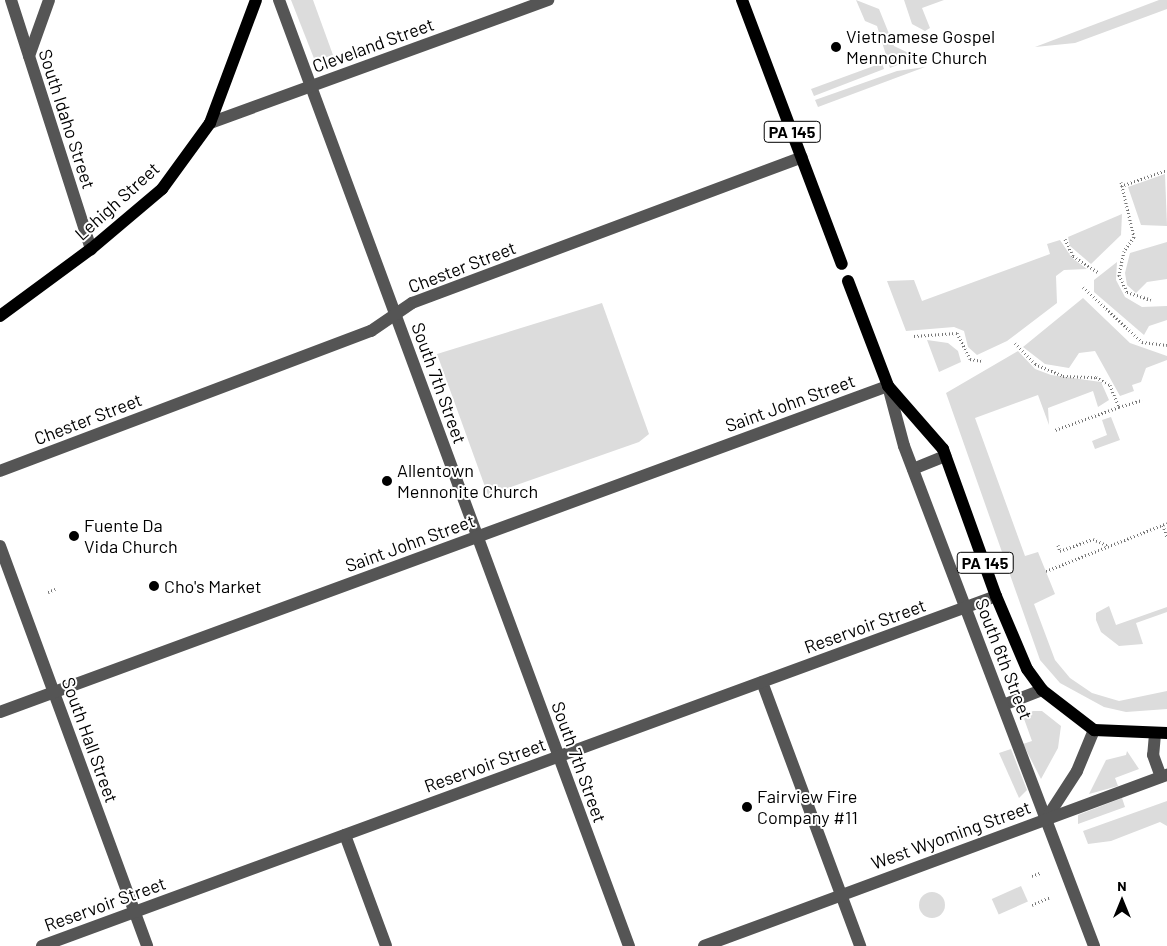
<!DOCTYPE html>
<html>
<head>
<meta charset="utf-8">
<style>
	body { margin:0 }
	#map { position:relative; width:1167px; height:946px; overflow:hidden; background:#fff; font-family:Barlow,sans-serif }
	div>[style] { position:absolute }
	.green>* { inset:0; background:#dcdcdc; transform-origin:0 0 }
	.round { border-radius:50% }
	.path>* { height:3px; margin-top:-1.5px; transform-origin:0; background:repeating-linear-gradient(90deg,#777 0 1px,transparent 0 3.5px) }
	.minor>* { height:12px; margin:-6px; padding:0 6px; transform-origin:6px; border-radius:6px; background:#555 }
	.major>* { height:12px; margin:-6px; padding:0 6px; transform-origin:6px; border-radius:6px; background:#000 }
	.dots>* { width:14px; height:14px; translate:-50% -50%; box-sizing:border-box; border:2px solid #fff; border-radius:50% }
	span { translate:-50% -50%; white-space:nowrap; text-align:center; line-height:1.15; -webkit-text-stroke:4px #fff; paint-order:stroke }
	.shield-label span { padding:1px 4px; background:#fff; border:1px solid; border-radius:4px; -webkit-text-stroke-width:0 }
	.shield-label { font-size:16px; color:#000; font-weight:700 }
	.poi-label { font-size:18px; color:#000 }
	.left { translate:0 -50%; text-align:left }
	.street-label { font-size:18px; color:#000 }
	.north { position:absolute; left:1097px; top:876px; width:50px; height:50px; -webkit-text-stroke:4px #fff; paint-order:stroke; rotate:0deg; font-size:14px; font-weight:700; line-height:20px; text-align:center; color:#000 }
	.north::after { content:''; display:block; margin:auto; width:18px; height:22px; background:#000; clip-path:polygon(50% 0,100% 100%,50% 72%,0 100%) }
</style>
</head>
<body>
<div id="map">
	<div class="green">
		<div style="clip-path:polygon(291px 0,313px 0,333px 55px,315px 61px)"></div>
		<div style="clip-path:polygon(856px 0,879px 9px,894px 46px,917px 57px,890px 68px,877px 26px,865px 21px)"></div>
		<div style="clip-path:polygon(904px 0,944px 0,922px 8px,930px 28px,925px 31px,912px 24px)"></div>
		<div style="clip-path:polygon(1159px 0,1167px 0,1167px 9px,1075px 43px,1035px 47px)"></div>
		<div style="clip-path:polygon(882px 63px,884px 69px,814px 96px,811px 89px)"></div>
		<div style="clip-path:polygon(925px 67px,818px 107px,815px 100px,897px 71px)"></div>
		<div style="clip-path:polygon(1165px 174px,1167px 226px,1141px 225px,1128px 187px)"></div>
		<div style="clip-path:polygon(1122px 214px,1121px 235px,1091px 264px,1070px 246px,1068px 237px)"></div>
		<div style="clip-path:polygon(1060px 240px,1072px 258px,1087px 269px,1064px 270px,1056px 276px,1057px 303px,1007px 341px,977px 355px,968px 347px,964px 331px,954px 327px,906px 331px,887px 281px,914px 280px,922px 301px,1050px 254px,1047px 244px)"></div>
		<div style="clip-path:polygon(1167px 242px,1167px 279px,1147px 282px,1136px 293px,1127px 285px,1125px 273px,1130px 253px)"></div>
		<div style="clip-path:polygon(1117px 262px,1116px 280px,1125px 297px,1142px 307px,1167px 306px,1167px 320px,1149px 326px,1144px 335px,1094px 292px,1094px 280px)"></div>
		<div style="clip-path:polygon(1083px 298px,1130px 343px,1167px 356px,1167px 360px,1146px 368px,1141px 382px,1132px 385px,1134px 391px,1120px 396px,1095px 351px,1079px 353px,1069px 368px,1045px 364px,1023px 347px)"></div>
		<div style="clip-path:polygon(602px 303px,649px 434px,639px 442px,488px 495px,437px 354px)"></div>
		<div style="clip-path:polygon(927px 340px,948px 343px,958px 351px,961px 362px,939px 372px)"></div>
		<div style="clip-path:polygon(1018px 351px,1035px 369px,1051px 375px,1101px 382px,1109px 400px,1098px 407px,1093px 391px,1048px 408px,1049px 425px,1038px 395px,975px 418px,1025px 556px,1038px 552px,1055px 594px,1034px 604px,1055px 660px,1070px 678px,1092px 693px,1119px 701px,1167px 691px,1167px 709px,1126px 712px,1104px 707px,1060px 683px,1040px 660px,946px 393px)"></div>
		<div style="clip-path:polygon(1111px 417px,1120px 440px,1095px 449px,1092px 441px,1107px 435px,1102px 420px)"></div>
		<div style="clip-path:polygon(1109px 606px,1116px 625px,1167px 607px,1167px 612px,1136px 623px,1143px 644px,1119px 646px,1101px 632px,1096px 620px,1096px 613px)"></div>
		<div style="clip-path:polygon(1033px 711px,1042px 711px,1061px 726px,1058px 748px,1041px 779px,1023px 744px,1032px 741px,1023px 716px)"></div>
		<div style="clip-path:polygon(1011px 749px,1027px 790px,1019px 798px,999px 753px)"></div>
		<div style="clip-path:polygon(1127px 751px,1139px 769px,1115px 778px,1118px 786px,1089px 794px,1106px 760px,1126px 755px)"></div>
		<div style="clip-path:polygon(1122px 798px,1125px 807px,1078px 824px,1078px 815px)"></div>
		<div style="clip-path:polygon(1167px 801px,1167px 826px,1160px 822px,1111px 841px,1088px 844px,1083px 831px)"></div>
		<div style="left:1021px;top:886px;width:17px;height:32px;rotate:66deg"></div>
		<div class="round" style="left:919px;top:892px;width:26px;height:26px"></div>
	</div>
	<div class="path">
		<div style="left:1121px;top:182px;width:57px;rotate:76.7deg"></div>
		<div style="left:1134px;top:237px;width:17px;rotate:126deg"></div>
		<div style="left:1124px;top:251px;width:25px;rotate:102deg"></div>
		<div style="left:1119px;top:275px;width:19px;rotate:65deg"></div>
		<div style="left:1127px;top:292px;width:25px;rotate:18deg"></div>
		<div style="left:1121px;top:186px;width:49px;rotate:-19.2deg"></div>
		<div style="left:1065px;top:239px;width:19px;rotate:65deg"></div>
		<div style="left:1073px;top:256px;width:30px;rotate:33deg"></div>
		<div style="left:1083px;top:287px;width:81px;rotate:43deg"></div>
		<div style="left:1142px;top:342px;width:25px;rotate:7deg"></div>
		<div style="left:914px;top:336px;width:43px;rotate:-4deg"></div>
		<div style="left:957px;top:333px;width:29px;rotate:63deg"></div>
		<div style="left:970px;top:359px;width:12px;rotate:9deg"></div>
		<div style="left:1015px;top:343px;width:29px;rotate:46deg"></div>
		<div style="left:1035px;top:364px;width:30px;rotate:23deg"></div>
		<div style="left:1063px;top:376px;width:33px;rotate:2deg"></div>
		<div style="left:1096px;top:377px;width:16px;rotate:30deg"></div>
		<div style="left:1110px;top:385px;width:24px;rotate:68deg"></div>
		<div style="left:1119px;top:407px;width:68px;rotate:160.2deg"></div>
		<div style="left:1119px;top:407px;width:24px;rotate:-17deg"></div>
		<div style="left:1163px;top:525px;width:13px;rotate:72deg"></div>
		<div style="left:1058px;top:545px;width:6px;rotate:72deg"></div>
		<div style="left:1060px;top:551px;width:35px;rotate:-20deg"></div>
		<div style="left:1093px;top:539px;width:17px;rotate:24deg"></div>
		<div style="left:1046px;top:571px;width:130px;rotate:-21.6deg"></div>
		<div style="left:48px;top:592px;width:8px;rotate:-23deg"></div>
		<div style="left:1032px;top:876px;width:9px;rotate:-21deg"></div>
		<div style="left:1032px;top:905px;width:20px;rotate:-24deg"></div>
	</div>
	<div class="minor">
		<div style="left:11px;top:0;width:262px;rotate:72.2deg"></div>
		<div style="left:279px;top:0;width:1009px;rotate:69.7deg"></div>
		<div style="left:29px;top:56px;width:59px;rotate:-70.3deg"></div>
		<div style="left:210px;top:123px;width:360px;rotate:-20deg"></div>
		<div style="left:913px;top:469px;width:35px;rotate:-22deg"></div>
		<div style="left:0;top:471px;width:397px;rotate:-20.7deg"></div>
		<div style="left:371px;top:331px;width:50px;rotate:-34.3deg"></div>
		<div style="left:412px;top:303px;width:416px;rotate:-20.5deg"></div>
		<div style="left:0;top:546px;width:426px;rotate:69.8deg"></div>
		<div style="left:762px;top:682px;width:282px;rotate:69.6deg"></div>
		<div style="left:1003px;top:705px;width:42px;rotate:-21deg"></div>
		<div style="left:0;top:712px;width:946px;rotate:-20.16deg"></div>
		<div style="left:888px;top:386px;width:62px;rotate:75.1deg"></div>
		<div style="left:904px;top:446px;width:535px;rotate:69.19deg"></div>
		<div style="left:1155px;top:734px;width:21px;rotate:95deg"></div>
		<div style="left:1153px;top:755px;width:23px;rotate:70deg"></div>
		<div style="left:1046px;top:819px;width:57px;rotate:-57.1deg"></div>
		<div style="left:1077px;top:771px;width:44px;rotate:-67.5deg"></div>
		<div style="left:345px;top:835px;width:118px;rotate:69.7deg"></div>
		<div style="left:42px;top:946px;width:1016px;rotate:-20.15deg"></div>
		<div style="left:704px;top:946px;width:494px;rotate:-20.3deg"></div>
	</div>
	<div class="major">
		<div style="left:742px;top:0;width:282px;rotate:69.3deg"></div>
		<div style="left:848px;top:281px;width:112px;rotate:69.1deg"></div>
		<div style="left:888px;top:386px;width:84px;rotate:48.9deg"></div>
		<div style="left:943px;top:449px;width:156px;rotate:70.2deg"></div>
		<div style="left:996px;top:596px;width:79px;rotate:67deg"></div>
		<div style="left:1027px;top:669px;width:26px;rotate:54deg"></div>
		<div style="left:1042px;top:690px;width:66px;rotate:37.6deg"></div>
		<div style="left:1094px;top:730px;width:73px;rotate:2.4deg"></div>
		<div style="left:0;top:316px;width:113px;rotate:-36.4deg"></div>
		<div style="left:91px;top:249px;width:93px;rotate:-40.2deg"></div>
		<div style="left:162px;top:189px;width:82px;rotate:-54deg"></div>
		<div style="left:210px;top:123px;width:131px;rotate:-69.5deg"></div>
	</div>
	<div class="dots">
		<div style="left:836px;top:47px;background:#000"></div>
		<div style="left:387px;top:481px;background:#000"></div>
		<div style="left:74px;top:536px;background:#000"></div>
		<div style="left:154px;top:586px;background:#000"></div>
		<div style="left:747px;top:807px;background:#000"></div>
	</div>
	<div class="shield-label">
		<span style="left:792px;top:132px">PA 145</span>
		<span style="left:985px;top:563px">PA 145</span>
	</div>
	<div class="poi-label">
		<span class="left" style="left:846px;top:47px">Vietnamese Gospel<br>Mennonite Church</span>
		<span class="left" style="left:397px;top:481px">Allentown<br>Mennonite Church</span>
		<span class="left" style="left:84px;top:536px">Fuente Da<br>Vida Church</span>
		<span class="left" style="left:164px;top:586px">Cho's Market</span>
		<span class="left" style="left:757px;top:807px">Fairview Fire<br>Company #11</span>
	</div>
	<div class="street-label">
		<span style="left:373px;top:45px;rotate:-20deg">Cleveland Street</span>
		<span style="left:67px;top:119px;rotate:72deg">South Idaho Street</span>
		<span style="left:117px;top:201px;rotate:-42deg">Lehigh Street</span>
		<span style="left:462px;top:267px;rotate:-21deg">Chester Street</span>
		<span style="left:439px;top:383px;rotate:70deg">South 7th Street</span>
		<span style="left:790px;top:403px;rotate:-20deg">Saint John Street</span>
		<span style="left:88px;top:419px;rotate:-21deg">Chester Street</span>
		<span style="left:410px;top:543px;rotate:-20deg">Saint John Street</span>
		<span style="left:865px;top:626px;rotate:-20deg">Reservoir Street</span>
		<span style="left:1004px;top:659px;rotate:69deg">South 6th Street</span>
		<span style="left:90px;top:740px;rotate:70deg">South Hall Street</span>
		<span style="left:579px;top:762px;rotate:70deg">South 7th Street</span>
		<span style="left:485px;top:765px;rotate:-20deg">Reservoir Street</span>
		<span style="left:951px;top:835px;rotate:-20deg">West Wyoming Street</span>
		<span style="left:105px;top:904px;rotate:-20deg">Reservoir Street</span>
	</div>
	<div class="north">N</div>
</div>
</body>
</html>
